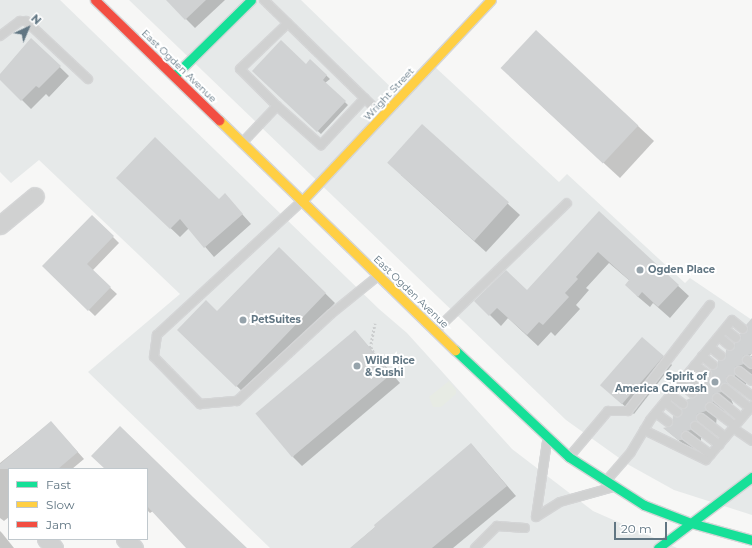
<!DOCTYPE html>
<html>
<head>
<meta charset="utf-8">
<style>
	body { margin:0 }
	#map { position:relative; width:752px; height:548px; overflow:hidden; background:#f7f7f6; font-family:Montserrat,sans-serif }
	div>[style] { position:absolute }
	.built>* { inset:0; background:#e6e9e9 }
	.green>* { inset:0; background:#e7ebe4 }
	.shadow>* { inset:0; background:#0003 }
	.building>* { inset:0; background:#d0d2d3; transform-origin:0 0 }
	.path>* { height:2.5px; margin-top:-1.25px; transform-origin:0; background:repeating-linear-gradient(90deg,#cccecf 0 2px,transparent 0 4px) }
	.roads { filter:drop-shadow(1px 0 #d4d5d6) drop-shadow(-1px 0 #d4d5d6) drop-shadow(0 1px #d4d5d6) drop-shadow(0 -1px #d4d5d6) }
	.lane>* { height:8px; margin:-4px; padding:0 4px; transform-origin:4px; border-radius:4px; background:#d0d1d1 }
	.street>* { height:17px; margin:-8.5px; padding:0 8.5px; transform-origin:8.5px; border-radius:8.5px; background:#d0d1d1 }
	.fast>* { height:9px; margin:-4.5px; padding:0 4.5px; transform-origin:4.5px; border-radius:4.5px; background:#16e098 }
	.slow>* { height:9px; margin:-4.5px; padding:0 4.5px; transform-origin:4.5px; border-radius:4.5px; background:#ffcf43 }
	.jam>* { height:9px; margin:-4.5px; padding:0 4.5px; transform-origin:4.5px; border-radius:4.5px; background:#f24e42 }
	.dots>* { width:11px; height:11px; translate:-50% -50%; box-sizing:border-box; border:2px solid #fff; border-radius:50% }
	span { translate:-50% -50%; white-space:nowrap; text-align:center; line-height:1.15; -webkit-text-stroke:4px #fff; paint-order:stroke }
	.street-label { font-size:10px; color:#617683 }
	.poi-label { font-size:10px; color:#617683; font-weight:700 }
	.left { translate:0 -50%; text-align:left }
	.right { translate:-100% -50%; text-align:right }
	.legend { position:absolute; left:8px; top:468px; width:140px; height:72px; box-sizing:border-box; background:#fff; border:1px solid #c0c8cd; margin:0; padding:5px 7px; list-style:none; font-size:12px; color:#617683 }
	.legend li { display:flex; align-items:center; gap:8px; height:20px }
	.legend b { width:20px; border:1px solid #c0c8cd }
	.north { position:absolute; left:8px; top:8px; width:40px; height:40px; -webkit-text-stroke:3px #fff; paint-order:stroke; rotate:44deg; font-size:11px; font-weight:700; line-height:16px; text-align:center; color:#617683 }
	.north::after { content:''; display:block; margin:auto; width:14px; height:18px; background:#617683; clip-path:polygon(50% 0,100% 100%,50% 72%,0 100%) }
	.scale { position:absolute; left:614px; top:522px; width:53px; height:18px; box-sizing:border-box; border:2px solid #617683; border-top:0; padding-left:5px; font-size:12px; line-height:14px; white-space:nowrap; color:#617683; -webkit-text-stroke:3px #fff; paint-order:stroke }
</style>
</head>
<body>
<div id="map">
	<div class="built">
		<div style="clip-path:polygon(0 0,60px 0,379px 309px,407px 333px,512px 449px,593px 511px,677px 548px,270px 548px,88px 372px,180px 294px,39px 160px,11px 183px,0 172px)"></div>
		<div style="clip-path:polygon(129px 0,301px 0,404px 100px,435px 67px,559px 182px,567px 174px,685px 283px,690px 278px,752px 320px,752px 515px,674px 490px,629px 465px,566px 420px)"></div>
	</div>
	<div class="green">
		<div style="clip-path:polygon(449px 381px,456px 390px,456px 394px,441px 407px,433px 407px,429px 397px)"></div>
	</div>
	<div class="shadow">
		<div style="clip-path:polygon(167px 0,225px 0,195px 28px)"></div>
		<div style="clip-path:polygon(31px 39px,69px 76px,49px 97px,46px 94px,31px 109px,0 78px,0 75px)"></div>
		<div style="clip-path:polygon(311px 61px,330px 79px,325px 83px,348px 105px,321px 134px,253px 71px,306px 65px)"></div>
		<div style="clip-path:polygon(518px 84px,638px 126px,654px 141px,620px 178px)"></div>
		<div style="clip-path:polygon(423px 126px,520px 215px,486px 252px,401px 175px)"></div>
		<div style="clip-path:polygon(127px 187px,219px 200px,225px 195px,251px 224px,214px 257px,189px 228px,180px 237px)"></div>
		<div style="clip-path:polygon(599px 213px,689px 296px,670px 318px,653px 303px,650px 307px,637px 296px,630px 281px,609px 263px,586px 288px,589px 290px,576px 305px,580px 309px,555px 336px,551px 332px,538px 346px,508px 318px,501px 326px,487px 312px,527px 291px)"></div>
		<div style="clip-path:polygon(92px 216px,119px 243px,92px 271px,117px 294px,95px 316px,43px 266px)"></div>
		<div style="clip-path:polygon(279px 248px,335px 303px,246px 395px,188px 339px,217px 312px)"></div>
		<div style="clip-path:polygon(752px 327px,752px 353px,747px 359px,752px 356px,752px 377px,746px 379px,746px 387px,738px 388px,738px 395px,731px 399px,733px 404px,724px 406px,725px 414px,717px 415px,716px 425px,708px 426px,708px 433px,701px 437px,701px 443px,693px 445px,693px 452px,665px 429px,673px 426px,682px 416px)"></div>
		<div style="clip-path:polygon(355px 331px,400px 383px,302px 466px,293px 457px)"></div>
		<div style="clip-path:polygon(663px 356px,672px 365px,634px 414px,612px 395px)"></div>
		<div style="clip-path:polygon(51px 422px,84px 459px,72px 469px,9px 469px,9px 517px,4px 521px,0 518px,0 463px)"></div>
		<div style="clip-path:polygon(120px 427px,244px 548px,197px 548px,153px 511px,150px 513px,147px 510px,147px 469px,107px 469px)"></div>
		<div style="clip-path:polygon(471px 444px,516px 496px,453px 548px,351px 548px)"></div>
		<div style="clip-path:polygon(0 531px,2px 533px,14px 548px,0 548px)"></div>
	</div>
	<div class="building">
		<div style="clip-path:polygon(166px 0,206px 0,185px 20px)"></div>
		<div style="left:536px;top:30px;width:140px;height:52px;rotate:43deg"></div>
		<div style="clip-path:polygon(31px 38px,61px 66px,39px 88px,36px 86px,21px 101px,0 80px,0 74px)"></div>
		<div style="clip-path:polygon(281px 40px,306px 64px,310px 59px,327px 75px,323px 80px,346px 101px,317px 132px,252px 71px)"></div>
		<div style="left:422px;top:124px;width:117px;height:52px;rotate:42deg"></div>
		<div style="clip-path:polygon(155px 137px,219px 199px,225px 193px,243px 214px,204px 248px,180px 219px,170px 229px,116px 178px)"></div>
		<div style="clip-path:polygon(599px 211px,679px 285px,658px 307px,642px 292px,638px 297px,625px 285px,629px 280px,598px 252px,576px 277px,578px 279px,565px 293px,569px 297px,543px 325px,539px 322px,527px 335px,497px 308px,489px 316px,474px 301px,506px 270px,527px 290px)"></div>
		<div style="clip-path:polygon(92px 215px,114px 236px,87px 264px,111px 287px,88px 311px,42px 266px)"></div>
		<div style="clip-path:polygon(279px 247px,326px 293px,236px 387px,177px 330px,206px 300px,217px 311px)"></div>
		<div style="clip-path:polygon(752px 318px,752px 354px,743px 356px,744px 364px,735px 367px,735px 376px,727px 376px,726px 383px,720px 387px,722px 392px,713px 394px,713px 402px,706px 403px,706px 411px,697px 414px,696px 421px,690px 425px,691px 430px,682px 432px,683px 440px,678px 440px,663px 428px,672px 426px,673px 416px,681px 415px,682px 409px,688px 405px,686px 400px,696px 396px,695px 388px,703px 388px,702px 380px,711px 378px,710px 370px,717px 368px,718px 360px,725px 359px,726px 350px,734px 349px,735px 343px,741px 339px,739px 334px,747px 332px,746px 325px)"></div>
		<div style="left:355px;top:330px;width:57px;height:130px;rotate:50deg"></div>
		<div style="left:642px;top:337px;width:29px;height:64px;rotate:41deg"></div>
		<div style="clip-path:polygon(51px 421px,78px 452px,58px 469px,0 469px,0 464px)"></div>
		<div style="clip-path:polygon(120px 426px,193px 497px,247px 548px,186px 548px,147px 506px,147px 469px,105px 469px,91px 456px)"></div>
		<div style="clip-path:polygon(471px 443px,507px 486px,432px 548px,350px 548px,375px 527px,374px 525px)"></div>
	</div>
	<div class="path">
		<div style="left:371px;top:347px;width:7px;rotate:63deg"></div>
		<div style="left:370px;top:348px;width:25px;rotate:-79deg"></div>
	</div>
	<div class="roads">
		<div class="lane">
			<div style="left:264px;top:0;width:165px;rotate:44.3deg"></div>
			<div style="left:0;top:36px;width:25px;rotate:-37deg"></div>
			<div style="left:20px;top:21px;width:6px"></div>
			<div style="left:26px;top:21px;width:85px;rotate:43.1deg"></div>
			<div style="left:277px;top:106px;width:59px;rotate:41.6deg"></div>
			<div style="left:321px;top:145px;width:64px;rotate:-46.9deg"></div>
			<div style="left:242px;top:143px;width:51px;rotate:-46.6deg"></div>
			<div style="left:277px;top:106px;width:52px;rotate:-135deg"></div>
			<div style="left:240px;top:69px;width:66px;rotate:-43.8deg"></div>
			<div style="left:301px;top:202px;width:196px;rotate:137.3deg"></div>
			<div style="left:157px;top:335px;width:22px;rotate:98deg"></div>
			<div style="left:154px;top:357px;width:66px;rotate:45.6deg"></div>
			<div style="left:200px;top:404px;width:37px;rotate:-5deg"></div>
			<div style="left:237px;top:401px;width:128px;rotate:-42.8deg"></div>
			<div style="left:331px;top:314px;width:60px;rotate:-39deg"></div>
			<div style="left:725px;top:329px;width:14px;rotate:39deg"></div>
			<div style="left:436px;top:330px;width:182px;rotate:-44.1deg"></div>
			<div style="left:719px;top:337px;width:14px;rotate:39deg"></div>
			<div style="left:710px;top:347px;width:14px;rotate:39deg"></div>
			<div style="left:702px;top:356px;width:14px;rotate:39deg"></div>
			<div style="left:747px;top:360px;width:6px;rotate:39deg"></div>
			<div style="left:695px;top:365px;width:15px;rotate:37deg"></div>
			<div style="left:739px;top:371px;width:16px;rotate:38deg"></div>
			<div style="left:687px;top:375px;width:15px;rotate:37deg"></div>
			<div style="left:731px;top:380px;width:26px;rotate:37deg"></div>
			<div style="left:680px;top:383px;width:16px;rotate:40deg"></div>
			<div style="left:725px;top:388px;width:32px;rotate:39deg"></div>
			<div style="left:671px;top:395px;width:15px;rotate:37deg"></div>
			<div style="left:717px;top:398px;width:31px;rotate:40deg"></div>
			<div style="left:665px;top:402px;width:16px;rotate:40deg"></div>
			<div style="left:710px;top:407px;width:31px;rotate:37deg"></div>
			<div style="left:656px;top:413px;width:15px;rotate:37deg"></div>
			<div style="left:701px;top:418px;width:31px;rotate:38deg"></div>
			<div style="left:695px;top:426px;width:31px;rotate:38deg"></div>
			<div style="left:733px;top:428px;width:23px;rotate:34deg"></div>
			<div style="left:644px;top:430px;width:69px;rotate:25.8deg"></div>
			<div style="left:706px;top:460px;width:71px;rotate:-49.6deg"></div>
			<div style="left:686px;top:436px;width:31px;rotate:37deg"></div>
			<div style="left:570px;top:456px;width:59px;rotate:-49.8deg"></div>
			<div style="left:608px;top:411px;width:20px"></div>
			<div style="left:628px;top:411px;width:134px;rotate:-52.3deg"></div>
			<div style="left:606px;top:481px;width:38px;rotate:-49deg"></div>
			<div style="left:631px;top:452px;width:37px;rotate:-59deg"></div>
			<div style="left:650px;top:420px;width:129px;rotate:-50.6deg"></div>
			<div style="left:732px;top:320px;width:14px;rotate:39deg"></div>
			<div style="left:536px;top:517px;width:28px;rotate:-32deg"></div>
			<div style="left:560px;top:502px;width:52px;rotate:-15.6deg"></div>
			<div style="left:536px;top:517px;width:76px;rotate:-81.7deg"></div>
			<div style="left:475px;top:548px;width:31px;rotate:-45deg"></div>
			<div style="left:497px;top:526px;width:28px;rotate:4deg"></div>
		</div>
		<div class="street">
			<div style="left:0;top:225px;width:45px;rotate:-39.6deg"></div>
			<div style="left:46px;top:539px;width:12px;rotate:48deg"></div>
			<div style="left:125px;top:539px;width:13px;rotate:45deg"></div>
		</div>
		<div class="fast">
			<div style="left:174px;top:76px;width:108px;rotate:-44.6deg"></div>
			<div style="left:455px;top:350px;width:156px;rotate:43.2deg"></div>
			<div style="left:569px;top:457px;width:89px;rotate:32.6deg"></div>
			<div style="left:644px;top:505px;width:50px;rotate:21deg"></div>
			<div style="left:691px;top:523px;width:63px;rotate:15.6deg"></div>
			<div style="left:658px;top:548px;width:118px;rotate:-37.1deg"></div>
		</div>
		<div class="slow">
			<div style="left:219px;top:120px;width:330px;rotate:44.3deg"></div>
			<div style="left:302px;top:201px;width:276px;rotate:-46.8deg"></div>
		</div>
		<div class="jam">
			<div style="left:95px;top:0;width:173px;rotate:44.1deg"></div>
		</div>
	</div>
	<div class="dots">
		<div style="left:640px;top:270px;background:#96a3ab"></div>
		<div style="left:243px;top:320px;background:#96a3ab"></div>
		<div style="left:357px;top:366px;background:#96a3ab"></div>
		<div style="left:715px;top:382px;background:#96a3ab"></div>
	</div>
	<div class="street-label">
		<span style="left:179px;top:66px;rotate:44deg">East Ogden Avenue</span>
		<span style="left:389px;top:94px;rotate:-47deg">Wright Street</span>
		<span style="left:411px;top:292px;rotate:44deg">East Ogden Avenue</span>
	</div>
	<div class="poi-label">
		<span class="left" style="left:648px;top:270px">Ogden Place</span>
		<span class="left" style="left:251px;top:320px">PetSuites</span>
		<span class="left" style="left:365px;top:366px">Wild Rice<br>&amp; Sushi</span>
		<span class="right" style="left:707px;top:382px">Spirit of<br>America Carwash</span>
	</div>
	<ul class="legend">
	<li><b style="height:5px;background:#16e098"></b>Fast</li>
	<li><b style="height:5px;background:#ffcf43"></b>Slow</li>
	<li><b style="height:5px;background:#f24e42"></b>Jam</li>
	</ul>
	<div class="north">N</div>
	<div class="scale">20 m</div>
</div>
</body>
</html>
